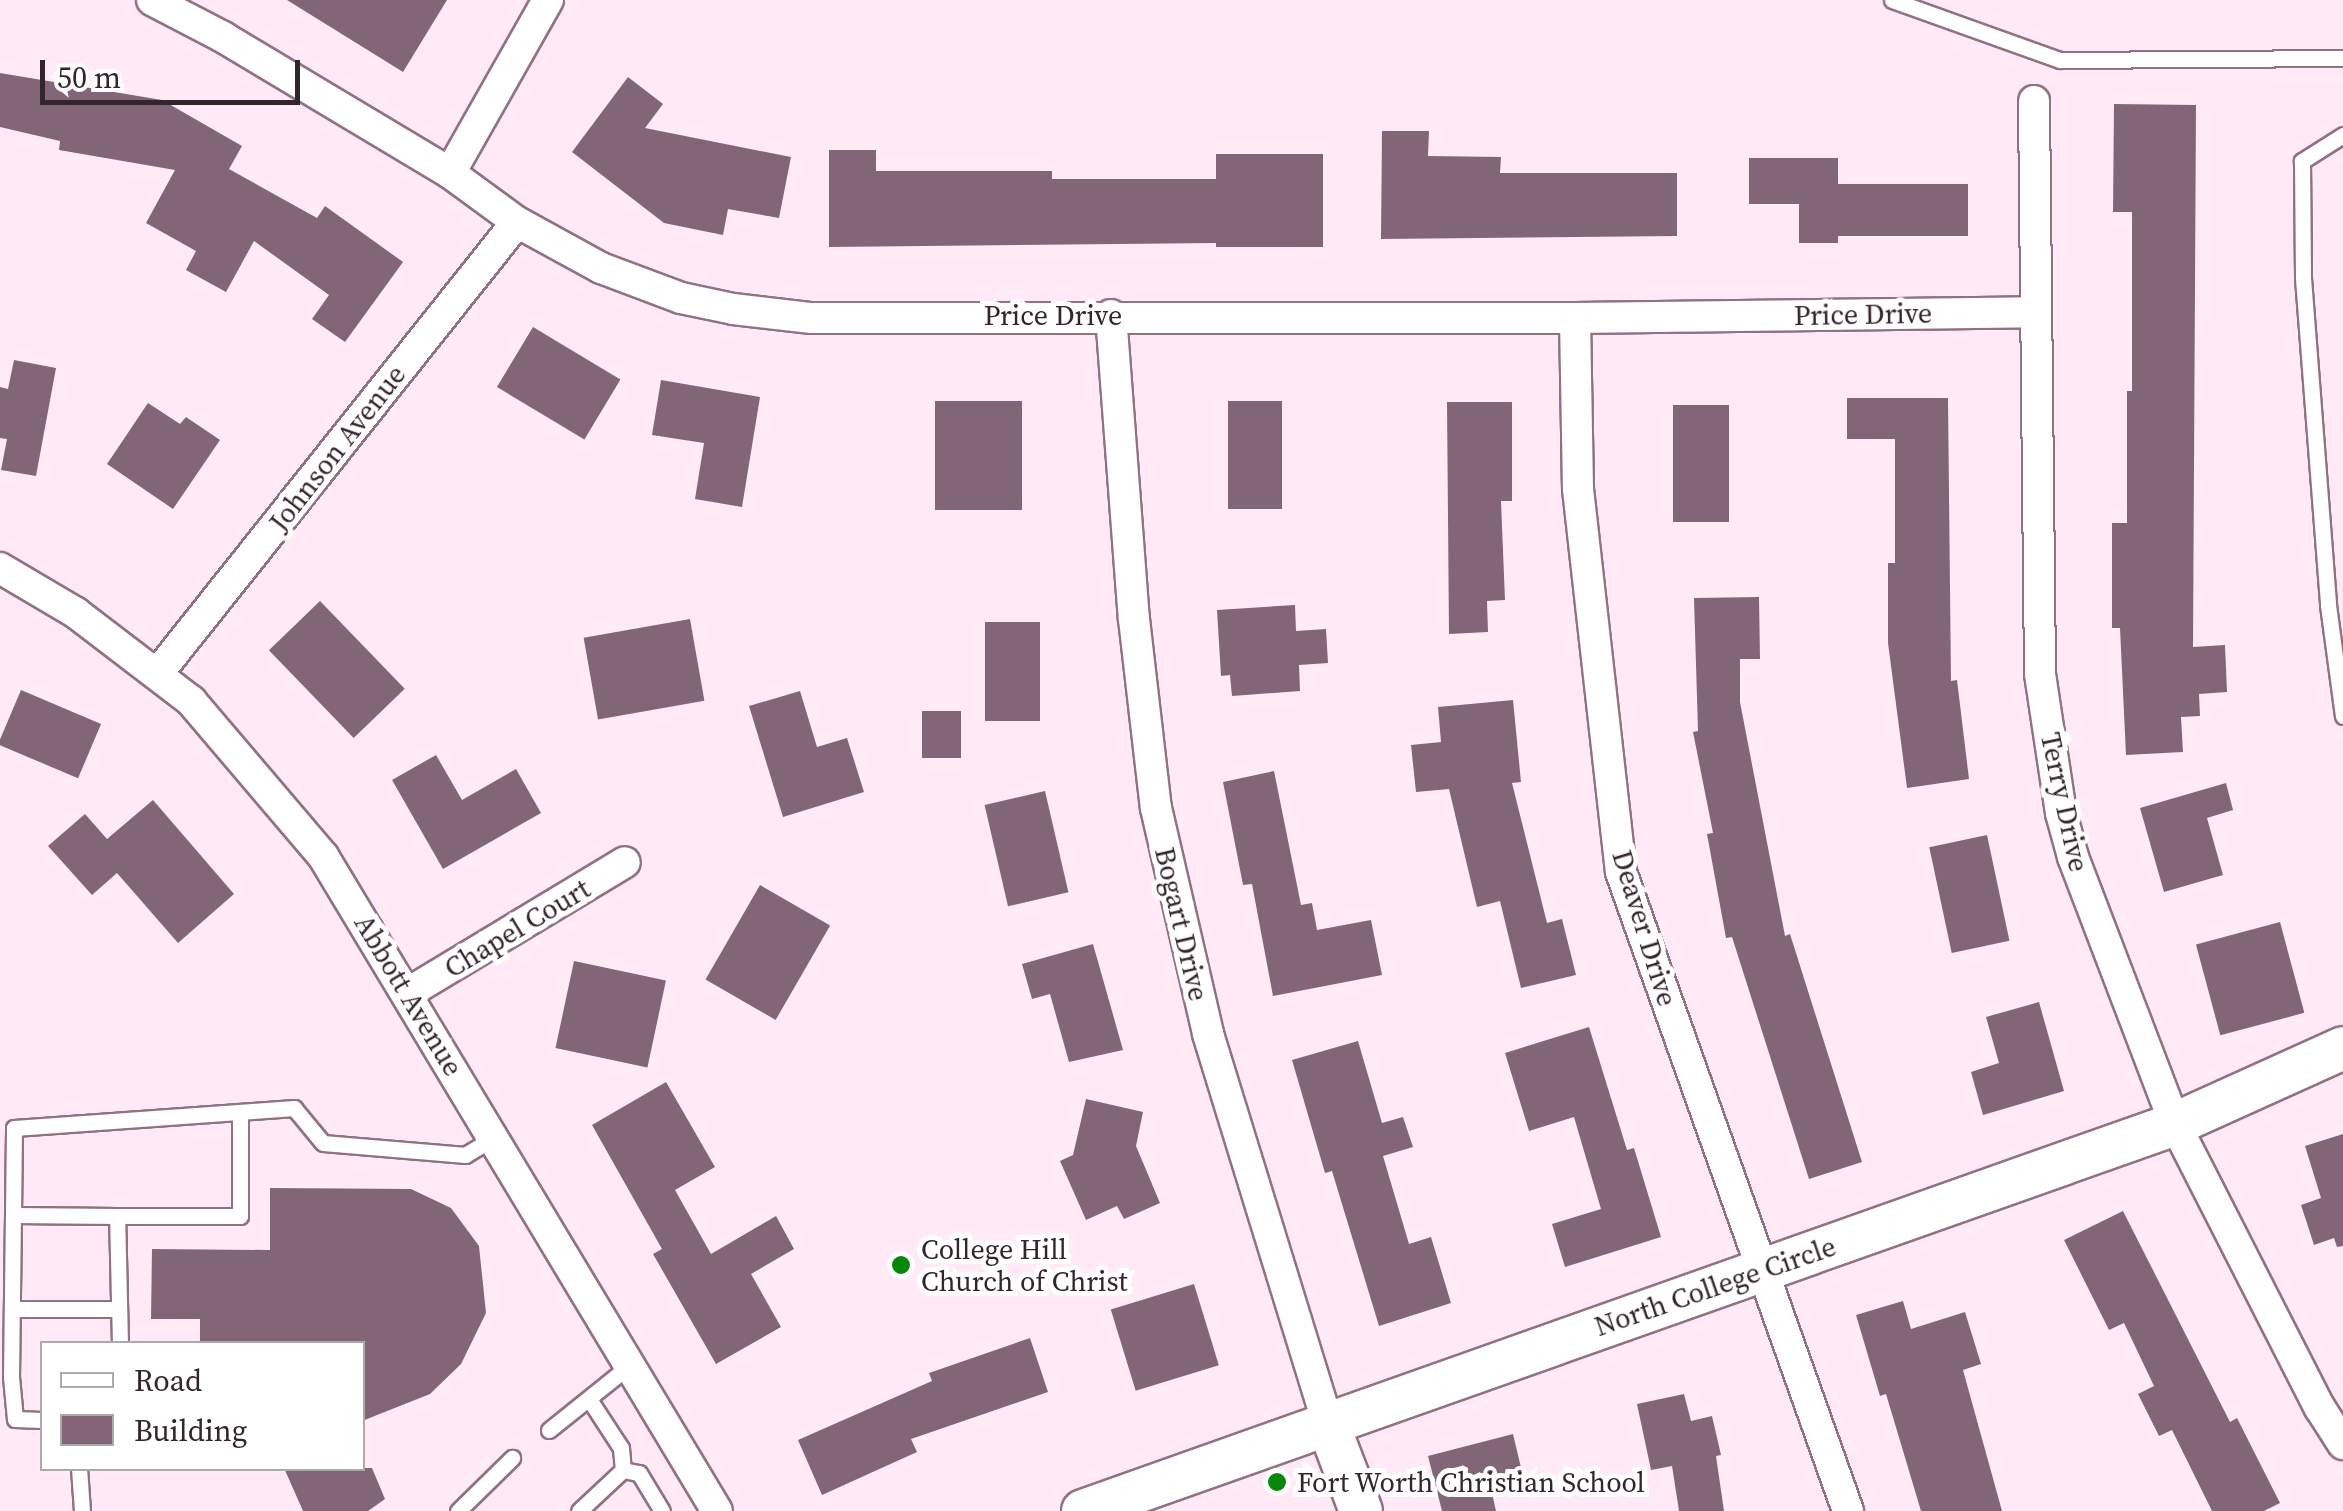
<!DOCTYPE html>
<html>
<head>
<meta charset="utf-8">
<style>
	body { margin:0 }
	#map { position:relative; width:2343px; height:1511px; overflow:hidden; background:#ffeaf6; font-family:"Source Serif 4",serif }
	div>[style] { position:absolute }
	.building>* { inset:0; background:#826677; transform-origin:0 0 }
	.roads { filter:drop-shadow(2px 0 #917285) drop-shadow(-2px 0 #917285) drop-shadow(0 2px #917285) drop-shadow(0 -2px #917285) }
	.lane>* { height:15px; margin:-7.5px; padding:0 7.5px; transform-origin:7.5px; border-radius:7.5px; background:#fff }
	.street>* { height:30px; margin:-15px; padding:0 15px; transform-origin:15px; border-radius:15px; background:#fff }
	.secondary>* { height:42px; margin:-21px; padding:0 21px; transform-origin:21px; border-radius:21px; background:#fff }
	.dots>* { width:28px; height:28px; translate:-50% -50%; box-sizing:border-box; border:5px solid #fff; border-radius:50% }
	span { translate:-50% -50%; white-space:nowrap; text-align:center; line-height:1.15; -webkit-text-stroke:10px #fff; paint-order:stroke }
	.street-label { font-size:28px; color:#32252d }
	.poi-label { font-size:28px; color:#32252d }
	.left { translate:0 -50%; text-align:left }
	.legend { position:absolute; left:40px; top:1341px; width:325px; height:130px; box-sizing:border-box; background:#fff; border:2px solid #ada8ab; margin:0; padding:12px 18px; list-style:none; font-size:30px; color:#32252d }
	.legend li { display:flex; align-items:center; gap:20px; height:50px }
	.legend b { width:50px; border:2px solid #ada8ab }
	.scale { position:absolute; left:40px; top:60px; width:260px; height:45px; box-sizing:border-box; border:5px solid #32252d; border-top:0; padding-left:12px; font-size:30px; line-height:35px; white-space:nowrap; color:#32252d; -webkit-text-stroke:8px #fff; paint-order:stroke }
</style>
</head>
<body>
<div id="map">
	<div class="building">
		<div style="clip-path:polygon(287px 0,447px 0,403px 72px)"></div>
		<div style="clip-path:polygon(0 73px,162px 100px,242px 146px,229px 169px,317px 218px,325px 206px,403px 262px,345px 342px,312px 319px,329px 295px,254px 241px,226px 292px,186px 270px,196px 251px,146px 223px,175px 170px,59px 150px,60px 141px,0 127px)"></div>
		<div style="clip-path:polygon(628px 77px,663px 104px,645px 128px,791px 157px,779px 218px,728px 209px,723px 235px,664px 223px,572px 152px)"></div>
		<div style="clip-path:polygon(2114px 104px,2196px 105px,2193px 647px,2225px 645px,2227px 692px,2199px 694px,2200px 716px,2181px 717px,2183px 752px,2126px 755px,2120px 628px,2112px 628px,2112px 523px,2127px 523px,2127px 391px,2132px 391px,2132px 212px,2113px 212px)"></div>
		<div style="clip-path:polygon(1382px 131px,1429px 131px,1428px 156px,1501px 157px,1500px 173px,1677px 173px,1677px 236px,1381px 239px)"></div>
		<div style="clip-path:polygon(829px 150px,876px 150px,876px 171px,1052px 171px,1052px 179px,1216px 179px,1216px 154px,1323px 154px,1323px 247px,1216px 247px,1216px 243px,829px 247px)"></div>
		<div style="clip-path:polygon(1749px 158px,1838px 158px,1838px 184px,1968px 184px,1968px 236px,1838px 236px,1838px 243px,1799px 243px,1799px 204px,1749px 204px)"></div>
		<div style="left:533px;top:327px;width:102px;height:70px;rotate:31deg"></div>
		<div style="clip-path:polygon(14px 360px,56px 368px,36px 476px,1px 470px,7px 439px,0 438px,0 387px,8px 389px)"></div>
		<div style="clip-path:polygon(661px 380px,760px 397px,742px 507px,695px 499px,704px 443px,652px 435px)"></div>
		<div style="clip-path:polygon(1847px 398px,1948px 398px,1951px 681px,1957px 680px,1969px 779px,1907px 788px,1888px 643px,1888px 563px,1895px 563px,1895px 439px,1847px 439px)"></div>
		<div style="left:935px;top:401px;width:87px;height:109px"></div>
		<div style="left:1228px;top:401px;width:54px;height:108px"></div>
		<div style="clip-path:polygon(1447px 402px,1512px 402px,1512px 501px,1501px 501px,1505px 600px,1487px 601px,1488px 632px,1449px 634px)"></div>
		<div style="clip-path:polygon(148px 403px,180px 424px,186px 417px,220px 440px,173px 509px,107px 464px)"></div>
		<div style="left:1673px;top:405px;width:56px;height:117px"></div>
		<div style="clip-path:polygon(1759px 597px,1760px 659px,1740px 659px,1740px 702px,1785px 936px,1790px 934px,1862px 1162px,1809px 1179px,1732px 937px,1726px 938px,1707px 834px,1713px 833px,1693px 732px,1698px 731px,1694px 598px)"></div>
		<div style="left:320px;top:601px;width:122px;height:71px;rotate:46deg"></div>
		<div style="clip-path:polygon(1295px 605px,1296px 631px,1326px 629px,1328px 663px,1299px 665px,1300px 691px,1232px 696px,1230px 675px,1221px 676px,1217px 610px)"></div>
		<div style="left:690px;top:619px;width:83px;height:108px;rotate:80deg"></div>
		<div style="left:985px;top:622px;width:55px;height:99px"></div>
		<div style="left:21px;top:690px;width:87px;height:59px;rotate:23deg"></div>
		<div style="clip-path:polygon(800px 691px,817px 747px,847px 738px,864px 792px,783px 817px,749px 706px)"></div>
		<div style="clip-path:polygon(1513px 700px,1521px 782px,1512px 783px,1547px 923px,1562px 919px,1576px 975px,1521px 988px,1500px 901px,1477px 907px,1449px 789px,1416px 792px,1411px 745px,1441px 742px,1438px 707px)"></div>
		<div style="left:922px;top:711px;width:39px;height:47px"></div>
		<div style="clip-path:polygon(436px 755px,462px 800px,516px 769px,541px 813px,443px 869px,392px 780px)"></div>
		<div style="clip-path:polygon(1274px 771px,1301px 905px,1312px 903px,1317px 930px,1371px 920px,1382px 975px,1273px 996px,1252px 884px,1243px 885px,1223px 782px)"></div>
		<div style="clip-path:polygon(2226px 783px,2233px 810px,2207px 818px,2223px 875px,2164px 892px,2140px 808px)"></div>
		<div style="left:1045px;top:791px;width:104px;height:62px;rotate:77deg"></div>
		<div style="clip-path:polygon(153px 800px,234px 894px,178px 943px,117px 873px,92px 895px,48px 846px,85px 814px,107px 839px)"></div>
		<div style="left:1987px;top:835px;width:108px;height:59px;rotate:78deg"></div>
		<div style="left:760px;top:885px;width:81px;height:109px;rotate:30deg"></div>
		<div style="left:2280px;top:922px;width:94px;height:87px;rotate:75deg"></div>
		<div style="clip-path:polygon(1093px 944px,1123px 1050px,1069px 1062px,1050px 994px,1032px 999px,1022px 964px)"></div>
		<div style="left:574px;top:961px;width:94px;height:89px;rotate:12deg"></div>
		<div style="clip-path:polygon(2039px 1002px,2064px 1091px,1983px 1115px,1971px 1072px,1999px 1063px,1986px 1017px)"></div>
		<div style="clip-path:polygon(1589px 1027px,1627px 1150px,1634px 1148px,1661px 1237px,1565px 1267px,1552px 1224px,1601px 1209px,1574px 1117px,1529px 1131px,1505px 1053px)"></div>
		<div style="clip-path:polygon(1358px 1041px,1382px 1123px,1403px 1117px,1413px 1147px,1383px 1156px,1409px 1244px,1431px 1237px,1451px 1303px,1379px 1326px,1332px 1171px,1325px 1173px,1292px 1060px)"></div>
		<div style="clip-path:polygon(666px 1082px,715px 1167px,675px 1190px,711px 1254px,776px 1216px,794px 1249px,751px 1274px,781px 1327px,716px 1364px,653px 1254px,662px 1249px,592px 1125px)"></div>
		<div style="clip-path:polygon(1086px 1099px,1143px 1112px,1136px 1146px,1160px 1203px,1124px 1219px,1117px 1206px,1086px 1220px,1060px 1161px,1073px 1155px)"></div>
		<div style="clip-path:polygon(2343px 1134px,2343px 1246px,2337px 1247px,2334px 1238px,2314px 1245px,2301px 1205px,2321px 1198px,2305px 1146px)"></div>
		<div style="clip-path:polygon(270px 1188px,411px 1189px,451px 1208px,479px 1246px,486px 1313px,461px 1364px,430px 1394px,362px 1421px,362px 1344px,200px 1344px,200px 1319px,151px 1319px,152px 1249px,270px 1250px)"></div>
		<div style="clip-path:polygon(2123px 1211px,2230px 1422px,2237px 1418px,2280px 1503px,2264px 1511px,2212px 1511px,2172px 1430px,2159px 1436px,2138px 1394px,2154px 1386px,2124px 1323px,2109px 1330px,2064px 1240px)"></div>
		<div style="left:1194px;top:1284px;width:85px;height:87px;rotate:73deg"></div>
		<div style="clip-path:polygon(1903px 1301px,1911px 1329px,1965px 1312px,1981px 1364px,1963px 1370px,2002px 1511px,1921px 1511px,1886px 1394px,1880px 1396px,1856px 1315px)"></div>
		<div style="clip-path:polygon(1030px 1338px,1048px 1392px,911px 1439px,917px 1452px,822px 1495px,798px 1440px,932px 1381px,929px 1373px)"></div>
		<div style="clip-path:polygon(1684px 1394px,1691px 1421px,1712px 1416px,1721px 1455px,1716px 1456px,1724px 1511px,1679px 1511px,1672px 1466px,1651px 1470px,1637px 1404px)"></div>
		<div style="clip-path:polygon(1513px 1434px,1523px 1476px,1490px 1484px,1496px 1511px,1442px 1511px,1428px 1456px)"></div>
		<div style="clip-path:polygon(284px 1468px,372px 1468px,385px 1499px,368px 1511px,303px 1511px)"></div>
	</div>
	<div class="roads">
		<div class="lane">
			<div style="left:1892px;top:0;width:178px;rotate:19.7deg"></div>
			<div style="left:2060px;top:60px;width:283px;rotate:-0.4deg"></div>
			<div style="left:2343px;top:135px;width:49px;rotate:147.6deg"></div>
			<div style="left:2302px;top:161px;width:117px;rotate:89.5deg"></div>
			<div style="left:2303px;top:278px;width:328px;rotate:85.6deg"></div>
			<div style="left:2328px;top:605px;width:112px;rotate:82.3deg"></div>
			<div style="left:13px;top:1215px;width:104px;rotate:0.6deg"></div>
			<div style="left:12px;top:1309px;width:107px"></div>
			<div style="left:120px;top:1344px;width:128px;rotate:-91.3deg"></div>
			<div style="left:117px;top:1216px;width:123px"></div>
			<div style="left:240px;top:1216px;width:104px;rotate:-90deg"></div>
			<div style="left:589px;top:1399px;width:59px;rotate:56.9deg"></div>
			<div style="left:621px;top:1448px;width:22px;rotate:85deg"></div>
			<div style="left:42px;top:1420px;width:27px;rotate:-178deg"></div>
			<div style="left:15px;top:1419px;width:42px;rotate:-95.4deg"></div>
			<div style="left:11px;top:1377px;width:249px;rotate:-89.3deg"></div>
			<div style="left:14px;top:1128px;width:281px;rotate:-4.1deg"></div>
			<div style="left:294px;top:1108px;width:45px;rotate:50.4deg"></div>
			<div style="left:323px;top:1143px;width:143px;rotate:4.8deg"></div>
			<div style="left:465px;top:1155px;width:35px;rotate:-31deg"></div>
			<div style="left:549px;top:1430px;width:104px;rotate:-38.7deg"></div>
			<div style="left:79px;top:1468px;width:43px;rotate:86deg"></div>
			<div style="left:623px;top:1470px;width:16px;rotate:11deg"></div>
			<div style="left:639px;top:1473px;width:44px;rotate:58.8deg"></div>
			<div style="left:458px;top:1511px;width:76px;rotate:-44.5deg"></div>
			<div style="left:579px;top:1511px;width:60px;rotate:-43deg"></div>
		</div>
		<div class="street">
			<div style="left:152px;top:0;width:80px;rotate:27.5deg"></div>
			<div style="left:223px;top:37px;width:265px;rotate:30.9deg"></div>
			<div style="left:450px;top:173px;width:83px;rotate:36.2deg"></div>
			<div style="left:517px;top:222px;width:96px;rotate:28.7deg"></div>
			<div style="left:601px;top:268px;width:85px;rotate:20.6deg"></div>
			<div style="left:681px;top:298px;width:53px;rotate:11.9deg"></div>
			<div style="left:733px;top:309px;width:79px;rotate:6.6deg"></div>
			<div style="left:811px;top:318px;width:764px"></div>
			<div style="left:1575px;top:318px;width:461px;rotate:-0.7deg"></div>
			<div style="left:2034px;top:101px;width:573px;rotate:89.4deg"></div>
			<div style="left:2040px;top:674px;width:141px;rotate:81.4deg"></div>
			<div style="left:2061px;top:813px;width:46px;rotate:74.7deg"></div>
			<div style="left:2073px;top:857px;width:286px;rotate:69.1deg"></div>
			<div style="left:2175px;top:1124px;width:319px;rotate:63deg"></div>
			<div style="left:2320px;top:1408px;width:43px;rotate:57.4deg"></div>
			<div style="left:450px;top:173px;width:199px;rotate:-60.5deg"></div>
			<div style="left:1111px;top:315px;width:305px;rotate:85.7deg"></div>
			<div style="left:1134px;top:619px;width:190px;rotate:83.4deg"></div>
			<div style="left:1156px;top:808px;width:232px;rotate:77deg"></div>
			<div style="left:1208px;top:1034px;width:406px;rotate:72.9deg"></div>
			<div style="left:1575px;top:318px;width:171px;rotate:89deg"></div>
			<div style="left:1578px;top:489px;width:385px;rotate:83.6deg"></div>
			<div style="left:1621px;top:872px;width:678px;rotate:70.44deg"></div>
			<div style="left:0;top:568px;width:88px;rotate:30.6deg"></div>
			<div style="left:76px;top:613px;width:145px;rotate:37.4deg"></div>
			<div style="left:191px;top:701px;width:204px;rotate:49.6deg"></div>
			<div style="left:323px;top:856px;width:764px;rotate:58.97deg"></div>
			<div style="left:158px;top:673px;width:576px;rotate:-51.48deg"></div>
			<div style="left:408px;top:993px;width:253px;rotate:-31.1deg"></div>
		</div>
		<div class="secondary">
			<div style="left:1327px;top:1422px;width:95px;rotate:69.1deg"></div>
			<div style="left:1083px;top:1511px;width:1159px;rotate:-19.51deg"></div>
			<div style="left:2175px;top:1124px;width:184px;rotate:-24.3deg"></div>
		</div>
	</div>
	<div class="dots">
		<div style="left:901px;top:1265px;background:#08870b"></div>
		<div style="left:1277px;top:1482px;background:#08870b"></div>
	</div>
	<div class="street-label">
		<span style="left:1863px;top:314px;rotate:-1deg">Price Drive</span>
		<span style="left:1053px;top:315px">Price Drive</span>
		<span style="left:337px;top:448px;rotate:-52deg">Johnson Avenue</span>
		<span style="left:2065px;top:802px;rotate:78deg">Terry Drive</span>
		<span style="left:1182px;top:924px;rotate:77deg">Bogart Drive</span>
		<span style="left:517px;top:928px;rotate:-31deg">Chapel Court</span>
		<span style="left:1645px;top:928px;rotate:73deg">Deaver Drive</span>
		<span style="left:409px;top:995px;rotate:59deg">Abbott Avenue</span>
		<span style="left:1715px;top:1286px;rotate:-19deg">North College Circle</span>
	</div>
	<div class="poi-label">
		<span class="left" style="left:921px;top:1265px">College Hill<br>Church of Christ</span>
		<span class="left" style="left:1297px;top:1482px">Fort Worth Christian School</span>
	</div>
	<ul class="legend">
	<li><b style="height:12px;background:#fff"></b>Road</li>
	<li><b style="height:28px;background:#826677"></b>Building</li>
	</ul>
	<div class="scale">50 m</div>
</div>
</body>
</html>
